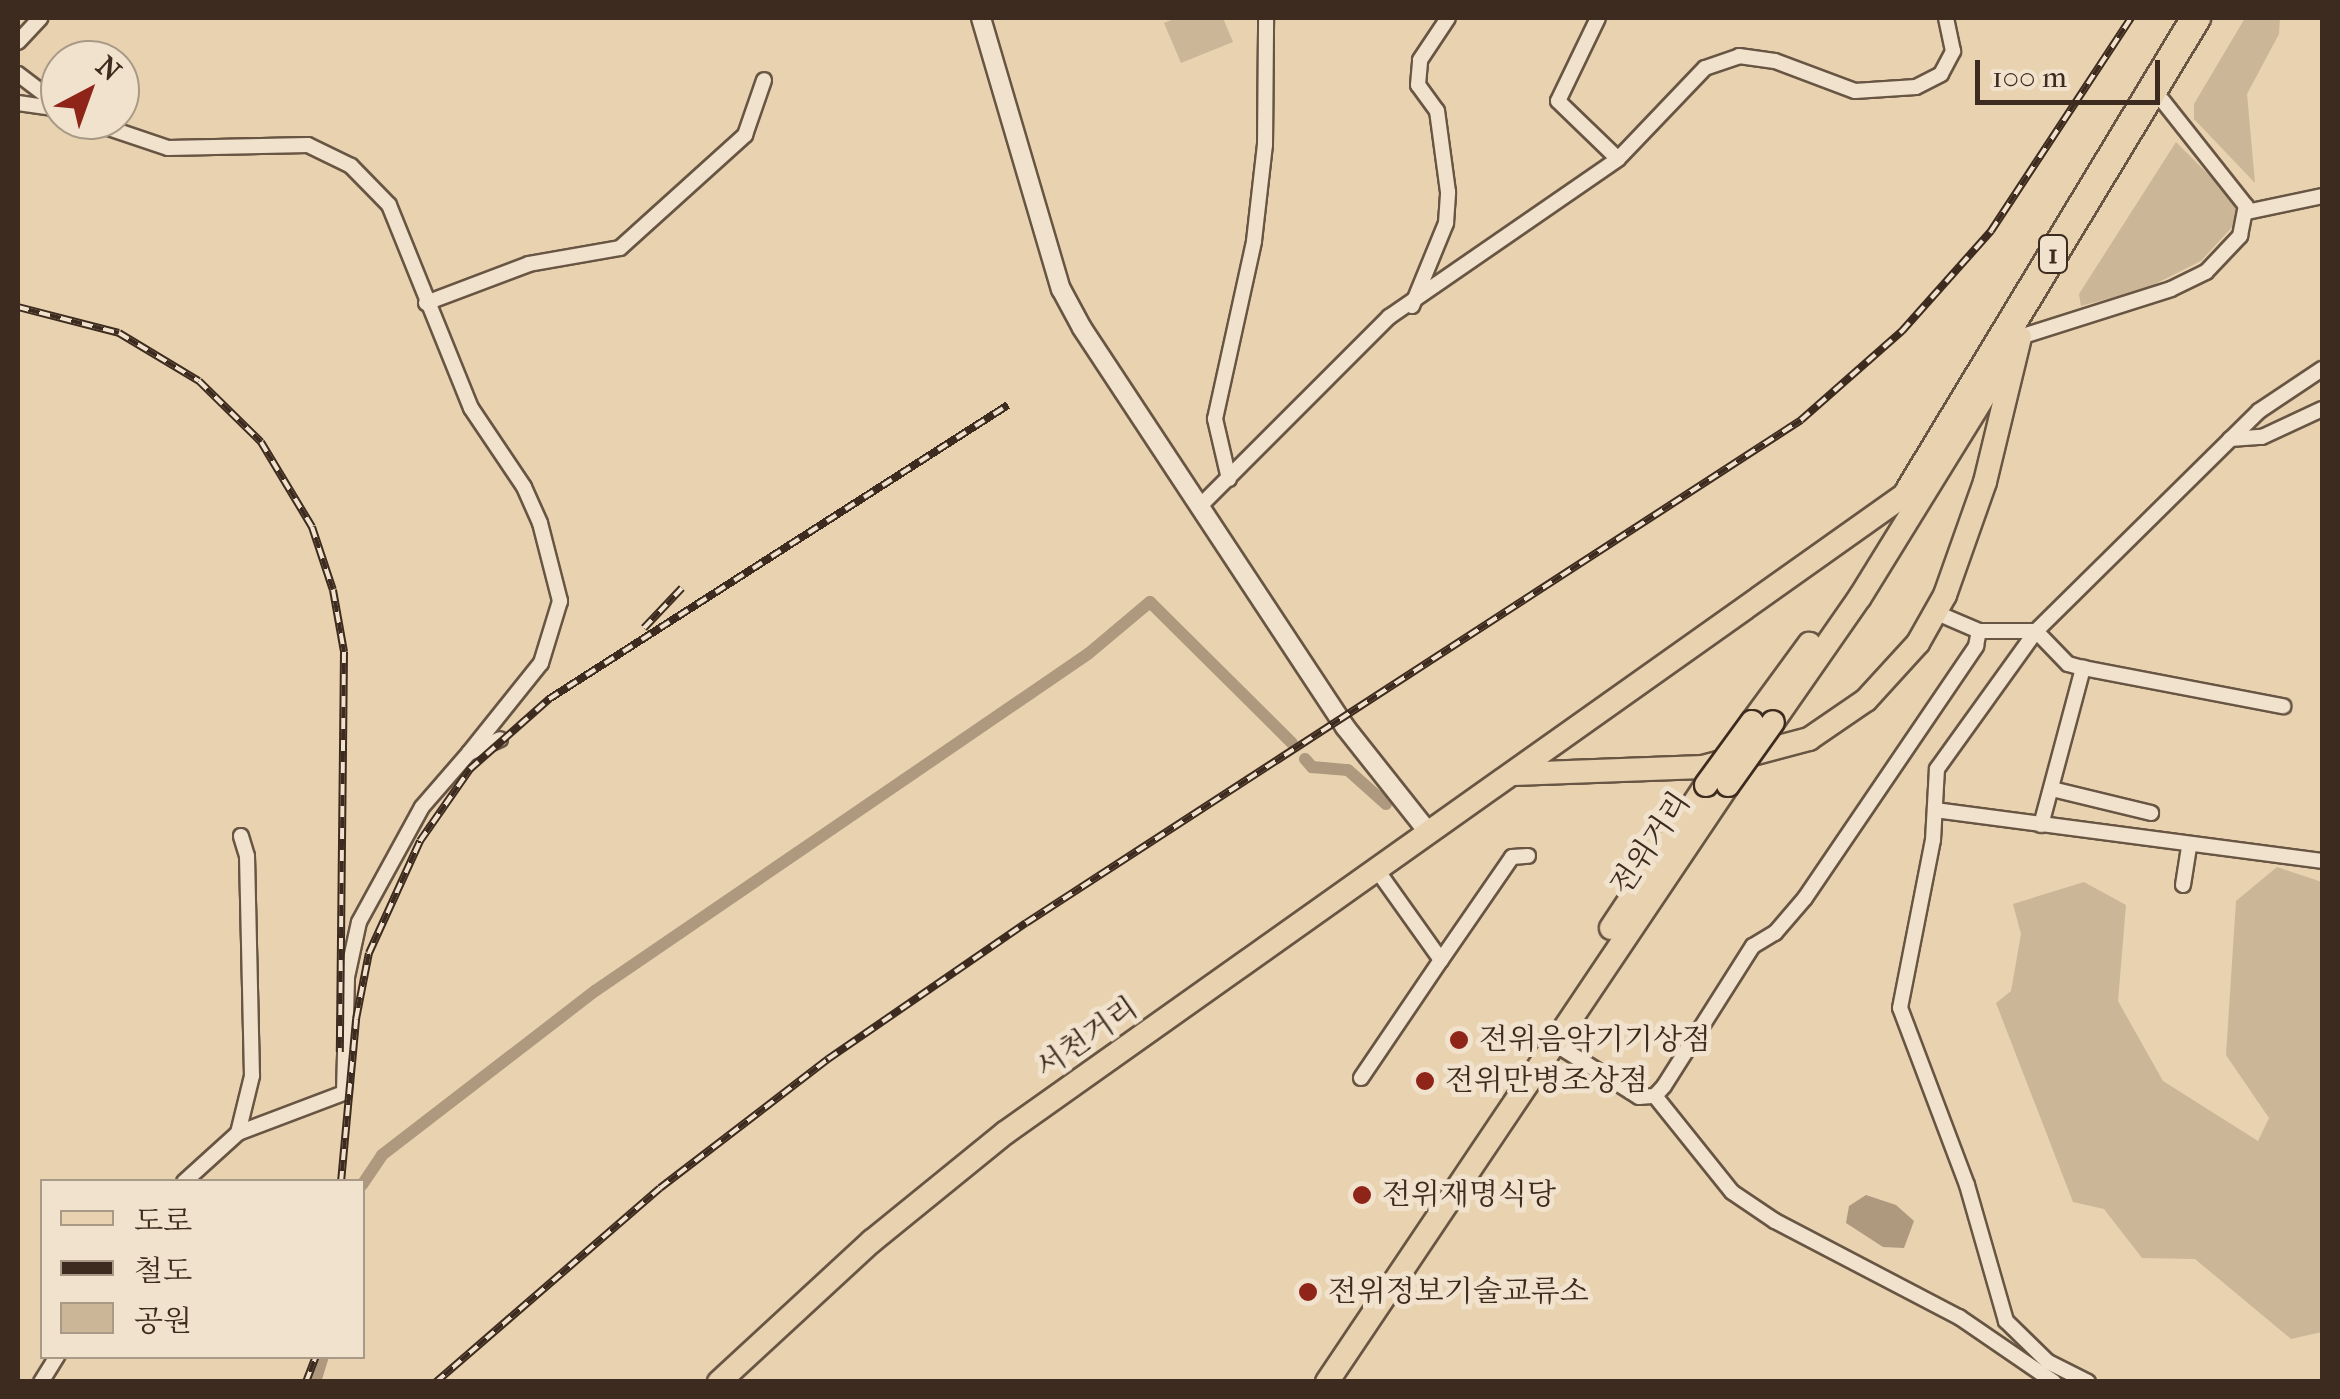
<!DOCTYPE html>
<html>
<head>
<meta charset="utf-8">
<style>
	body { margin:0 }
	#map { position:relative; width:2340px; height:1399px; overflow:hidden; background:#e8d2b0; font-family:"IM FELL French Canon","Noto Serif KR",serif }
	div>[style] { position:absolute }
	.green>* { inset:0; background:#cbb697 }
	.water>* { inset:0; background:#ae997f }
	.canal>* { height:12px; margin:-6px; padding:0 6px; transform-origin:6px; border-radius:6px; background:#ae997f }
	.roads { filter:drop-shadow(2px 0 #685543) drop-shadow(-2px 0 #685543) drop-shadow(0 2px #685543) drop-shadow(0 -2px #685543) }
	.minor>* { height:14px; margin:-7px; padding:0 7px; transform-origin:7px; border-radius:7px; background:#f0e2cc }
	.tertiary>* { height:18px; margin:-9px; padding:0 9px; transform-origin:9px; border-radius:9px; background:#f0e2cc }
	.primary>* { height:22px; margin:-11px; padding:0 11px; transform-origin:11px; border-radius:11px; background:#e8d2b0 }
	.motorway>* { height:28px; margin:-14px; padding:0 14px; transform-origin:14px; border-radius:14px; background:#e8d2b0 }
	.rail>* { height:8px; margin-top:-4px; transform-origin:0; background:repeating-linear-gradient(90deg,#f0e2cc 0 11px,#3e2b1f 0 22px); box-sizing:border-box; border-block:2px solid #3e2b1f }
	.bridges { filter:drop-shadow(2px 0 #3e2b1f) drop-shadow(-2px 0 #3e2b1f) drop-shadow(0 2px #3e2b1f) drop-shadow(0 -2px #3e2b1f) }
	.primary-bridge>* { height:22px; margin:-11px; padding:0 11px; transform-origin:11px; border-radius:11px; background:#e8d2b0 }
	.dots>* { width:28px; height:28px; translate:-50% -50%; box-sizing:border-box; border:5px solid #f0e2cc; border-radius:50% }
	span { translate:-50% -50%; white-space:nowrap; text-align:center; line-height:1.15; -webkit-text-stroke:10px #f0e2cc; paint-order:stroke }
	.shield-label span { padding:2px 8px; background:#f0e2cc; border:2px solid; border-radius:8px; -webkit-text-stroke-width:0 }
	.shield-label { font-size:28px; color:#3e2b1f; font-weight:700 }
	.street-label { font-size:30px; color:#3e2b1f }
	.poi-label { font-size:30px; color:#3e2b1f }
	.left { translate:0 -50%; text-align:left }
	.frame { position:absolute; inset:0; border:20px solid #3e2b1f; pointer-events:none }
	.legend { position:absolute; left:40px; top:1179px; width:325px; height:180px; box-sizing:border-box; background:#f0e2cc; border:2px solid #a99987; margin:0; padding:12px 18px; list-style:none; font-size:30px; color:#3e2b1f }
	.legend li { display:flex; align-items:center; gap:20px; height:50px }
	.legend b { width:50px; border:2px solid #a99987 }
	.north { position:absolute; left:40px; top:40px; width:100px; height:100px; box-sizing:border-box; background:#f0e2cc; border:2px solid #a99987; border-radius:50%; rotate:41deg; font-size:28px; font-weight:700; line-height:40px; text-align:center; color:#3e2b1f }
	.north::after { content:''; display:block; margin:auto; width:35px; height:45px; background:#8f2418; clip-path:polygon(50% 0,100% 100%,50% 72%,0 100%) }
	.scale { position:absolute; left:1975px; top:60px; width:185px; height:45px; box-sizing:border-box; border:5px solid #3e2b1f; border-top:0; padding-left:12px; font-size:30px; line-height:35px; white-space:nowrap; color:#3e2b1f; -webkit-text-stroke:8px #f0e2cc; paint-order:stroke }
</style>
</head>
<body>
<div id="map">
	<div class="green">
		<div style="clip-path:polygon(1176px 18px,1223px 18px,1233px 42px,1181px 63px,1164px 23px)"></div>
		<div style="clip-path:polygon(2245px 18px,2280px 18px,2279px 34px,2247px 94px,2255px 183px,2194px 119px,2194px 104px)"></div>
		<div style="clip-path:polygon(2176px 142px,2234px 200px,2239px 212px,2234px 225px,2201px 261px,2145px 289px,2081px 306px,2079px 294px)"></div>
		<div style="clip-path:polygon(2277px 867px,2322px 882px,2322px 1332px,2291px 1339px,2195px 1259px,2142px 1258px,2104px 1209px,2073px 1202px,1996px 1003px,2011px 991px,2021px 934px,2013px 904px,2084px 882px,2126px 905px,2118px 1001px,2163px 1081px,2258px 1141px,2269px 1118px,2226px 1055px,2236px 901px)"></div>
	</div>
	<div class="water">
		<div style="clip-path:polygon(1866px 1195px,1896px 1205px,1914px 1221px,1904px 1248px,1883px 1247px,1846px 1223px,1849px 1206px)"></div>
	</div>
	<div class="canal">
		<div style="left:1305px;top:759px;width:11px;rotate:49deg"></div>
		<div style="left:1312px;top:767px;width:36px;rotate:5deg"></div>
		<div style="left:1348px;top:770px;width:51px;rotate:41.8deg"></div>
		<div style="left:362px;top:1185px;width:36px;rotate:-56deg"></div>
		<div style="left:382px;top:1155px;width:269px;rotate:-37.6deg"></div>
		<div style="left:595px;top:991px;width:597px;rotate:-34.36deg"></div>
		<div style="left:1088px;top:654px;width:81px;rotate:-40deg"></div>
		<div style="left:1150px;top:602px;width:200px;rotate:44.8deg"></div>
		<div style="left:315px;top:1382px;width:27px;rotate:-73deg"></div>
	</div>
	<div class="roads">
		<div class="minor">
			<div style="left:1598px;top:18px;width:92px;rotate:115.7deg"></div>
			<div style="left:1558px;top:101px;width:83px;rotate:44deg"></div>
			<div style="left:18px;top:42px;width:33px;rotate:-47deg"></div>
			<div style="left:18px;top:74px;width:53px;rotate:37.3deg"></div>
			<div style="left:18px;top:103px;width:41px;rotate:8.3deg"></div>
			<div style="left:85px;top:120px;width:88px;rotate:18.6deg"></div>
			<div style="left:168px;top:148px;width:140px;rotate:-1.2deg"></div>
			<div style="left:308px;top:145px;width:48px;rotate:26deg"></div>
			<div style="left:351px;top:166px;width:54px;rotate:45.7deg"></div>
			<div style="left:389px;top:205px;width:219px;rotate:68deg"></div>
			<div style="left:471px;top:408px;width:95px;rotate:56.1deg"></div>
			<div style="left:524px;top:487px;width:39px;rotate:66deg"></div>
			<div style="left:540px;top:523px;width:81px;rotate:75.6deg"></div>
			<div style="left:560px;top:601px;width:65px;rotate:107deg"></div>
			<div style="left:541px;top:663px;width:115px;rotate:128.7deg"></div>
			<div style="left:2247px;top:212px;width:77px;rotate:-12deg"></div>
			<div style="left:426px;top:303px;width:110px;rotate:-20.7deg"></div>
			<div style="left:529px;top:264px;width:92px;rotate:-10deg"></div>
			<div style="left:620px;top:248px;width:169px;rotate:-42.1deg"></div>
			<div style="left:745px;top:135px;width:58px;rotate:-70.9deg"></div>
			<div style="left:1412px;top:306px;width:90px;rotate:-67.7deg"></div>
			<div style="left:1446px;top:223px;width:31px;rotate:-86deg"></div>
			<div style="left:1448px;top:192px;width:82px;rotate:-97.7deg"></div>
			<div style="left:1437px;top:111px;width:32px;rotate:-126deg"></div>
			<div style="left:1418px;top:85px;width:25px;rotate:-85deg"></div>
			<div style="left:1420px;top:60px;width:50px;rotate:-56.3deg"></div>
			<div style="left:2020px;top:337px;width:158px;rotate:-17.6deg"></div>
			<div style="left:2171px;top:289px;width:39px;rotate:-26deg"></div>
			<div style="left:2206px;top:272px;width:50px;rotate:-46.6deg"></div>
			<div style="left:2240px;top:236px;width:31px;rotate:-79deg"></div>
			<div style="left:2246px;top:206px;width:135px;rotate:-128.4deg"></div>
			<div style="left:2230px;top:439px;width:32px;rotate:-4deg"></div>
			<div style="left:2262px;top:437px;width:66px;rotate:-25deg"></div>
			<div style="left:1229px;top:479px;width:62px;rotate:-103.1deg"></div>
			<div style="left:1215px;top:419px;width:182px;rotate:-77.6deg"></div>
			<div style="left:1254px;top:241px;width:97px;rotate:-83.5deg"></div>
			<div style="left:1265px;top:145px;width:127px;rotate:-89.5deg"></div>
			<div style="left:1199px;top:507px;width:269px;rotate:-45deg"></div>
			<div style="left:1389px;top:317px;width:278px;rotate:-34.6deg"></div>
			<div style="left:1618px;top:159px;width:126px;rotate:-46.3deg"></div>
			<div style="left:1705px;top:68px;width:36px;rotate:-19deg"></div>
			<div style="left:1739px;top:56px;width:36px;rotate:8deg"></div>
			<div style="left:1775px;top:61px;width:85px;rotate:20.6deg"></div>
			<div style="left:1855px;top:91px;width:61px;rotate:-3.8deg"></div>
			<div style="left:1916px;top:87px;width:28px;rotate:-27deg"></div>
			<div style="left:1941px;top:74px;width:26px;rotate:-62deg"></div>
			<div style="left:1953px;top:51px;width:34px;rotate:-102deg"></div>
			<div style="left:1979px;top:631px;width:57px"></div>
			<div style="left:2036px;top:631px;width:46px;rotate:45.9deg"></div>
			<div style="left:2068px;top:664px;width:16px;rotate:15deg"></div>
			<div style="left:2083px;top:668px;width:204px;rotate:10.8deg"></div>
			<div style="left:2052px;top:789px;width:102px;rotate:13.6deg"></div>
			<div style="left:1935px;top:810px;width:390px;rotate:7.5deg"></div>
			<div style="left:2041px;top:825px;width:163px;rotate:-75deg"></div>
			<div style="left:2183px;top:885px;width:38px;rotate:-81deg"></div>
			<div style="left:1441px;top:960px;width:125px;rotate:-55.4deg"></div>
			<div style="left:1512px;top:857px;width:16px;rotate:-4deg"></div>
			<div style="left:1552px;top:1042px;width:103px;rotate:32.3deg"></div>
			<div style="left:1639px;top:1097px;width:16px;rotate:-4deg"></div>
			<div style="left:1655px;top:1096px;width:13px;rotate:-48deg"></div>
			<div style="left:1664px;top:1086px;width:166px;rotate:-57.6deg"></div>
			<div style="left:1753px;top:946px;width:26px;rotate:-31deg"></div>
			<div style="left:1775px;top:933px;width:46px;rotate:-49.4deg"></div>
			<div style="left:1805px;top:898px;width:305px;rotate:-55.8deg"></div>
			<div style="left:1976px;top:646px;width:15px;rotate:-79deg"></div>
			<div style="left:1979px;top:631px;width:46px;rotate:-156.8deg"></div>
			<div style="left:1361px;top:1078px;width:143px;rotate:-55.9deg"></div>
			<div style="left:1441px;top:960px;width:110px;rotate:-125.4deg"></div>
			<div style="left:1655px;top:1096px;width:123px;rotate:51.3deg"></div>
			<div style="left:1732px;top:1192px;width:52px;rotate:34deg"></div>
			<div style="left:1775px;top:1221px;width:208px;rotate:27.6deg"></div>
			<div style="left:1959px;top:1317px;width:115px;rotate:34.4deg"></div>
			<div style="left:238px;top:1133px;width:59px;rotate:-76.2deg"></div>
			<div style="left:252px;top:1076px;width:220px;rotate:-91.3deg"></div>
			<div style="left:247px;top:856px;width:21px;rotate:-107deg"></div>
			<div style="left:184px;top:1182px;width:73px;rotate:-42.2deg"></div>
			<div style="left:238px;top:1133px;width:113px;rotate:-20.7deg"></div>
			<div style="left:344px;top:1093px;width:116px;rotate:-88.5deg"></div>
			<div style="left:347px;top:977px;width:56px;rotate:-77.7deg"></div>
			<div style="left:359px;top:922px;width:131px;rotate:-61.3deg"></div>
			<div style="left:422px;top:807px;width:72px;rotate:-49deg"></div>
			<div style="left:469px;top:753px;width:34px;rotate:-24deg"></div>
			<div style="left:41px;top:1382px;width:31px;rotate:-58deg"></div>
			<div style="left:2088px;top:1382px;width:45px;rotate:-153.4deg"></div>
			<div style="left:2048px;top:1362px;width:59px;rotate:-135.7deg"></div>
			<div style="left:2006px;top:1321px;width:141px;rotate:-106deg"></div>
			<div style="left:1967px;top:1185px;width:189px;rotate:-110.7deg"></div>
			<div style="left:1900px;top:1008px;width:171px;rotate:-78.9deg"></div>
			<div style="left:1933px;top:840px;width:71px;rotate:-86.8deg"></div>
			<div style="left:1937px;top:769px;width:170px;rotate:-54.3deg"></div>
			<div style="left:2036px;top:631px;width:313px;rotate:-44.6deg"></div>
			<div style="left:2259px;top:411px;width:76px;rotate:-33.7deg"></div>
		</div>
		<div class="tertiary">
			<div style="left:981px;top:18px;width:283px;rotate:73.6deg"></div>
			<div style="left:1061px;top:289px;width:44px;rotate:61.7deg"></div>
			<div style="left:1082px;top:328px;width:478px;rotate:56.6deg"></div>
			<div style="left:1345px;top:727px;width:135px;rotate:51.6deg"></div>
		</div>
		<div class="primary">
			<div style="left:1752px;top:722px;width:97px;rotate:-53.8deg"></div>
			<div style="left:1773px;top:722px;width:152px;rotate:-55.2deg"></div>
			<div style="left:1860px;top:597px;width:282px;rotate:-58.3deg"></div>
			<div style="left:1514px;top:774px;width:189px;rotate:-2.1deg"></div>
			<div style="left:1703px;top:767px;width:110px;rotate:-14.8deg"></div>
			<div style="left:1809px;top:739px;width:69px;rotate:-34.4deg"></div>
			<div style="left:1866px;top:700px;width:77px;rotate:-47.6deg"></div>
			<div style="left:1918px;top:643px;width:55px;rotate:-60.6deg"></div>
			<div style="left:1945px;top:595px;width:120px;rotate:-70.5deg"></div>
			<div style="left:1985px;top:482px;width:149px;rotate:-76.4deg"></div>
			<div style="left:1611px;top:928px;width:172px;rotate:-56.4deg"></div>
			<div style="left:719px;top:1382px;width:208px;rotate:-42.7deg"></div>
			<div style="left:872px;top:1241px;width:171px;rotate:-39.1deg"></div>
			<div style="left:1005px;top:1133px;width:1110px;rotate:-35.35deg"></div>
			<div style="left:1327px;top:1382px;width:719px;rotate:-56.11deg"></div>
		</div>
		<div class="motorway">
			<div style="left:1910px;top:491px;width:553px;rotate:-58.84deg"></div>
		</div>
	</div>
	<div class="rail">
		<div style="left:18px;top:307px;width:104px;rotate:14.4deg"></div>
		<div style="left:119px;top:333px;width:93px;rotate:31deg"></div>
		<div style="left:199px;top:381px;width:87px;rotate:44.5deg"></div>
		<div style="left:261px;top:442px;width:99px;rotate:59deg"></div>
		<div style="left:312px;top:527px;width:66px;rotate:71.6deg"></div>
		<div style="left:333px;top:590px;width:63px;rotate:79.9deg"></div>
		<div style="left:344px;top:652px;width:400px;rotate:90.6deg"></div>
		<div style="left:644px;top:628px;width:55px;rotate:-46.5deg"></div>
		<div style="left:341px;top:1182px;width:164px;rotate:-84.7deg"></div>
		<div style="left:356px;top:1019px;width:67px;rotate:-78.9deg"></div>
		<div style="left:369px;top:953px;width:123px;rotate:-65.5deg"></div>
		<div style="left:420px;top:841px;width:88px;rotate:-55.2deg"></div>
		<div style="left:470px;top:769px;width:106px;rotate:-41.5deg"></div>
		<div style="left:549px;top:699px;width:545px;rotate:-32.64deg"></div>
		<div style="left:306px;top:1382px;width:28px;rotate:-69deg"></div>
		<div style="left:436px;top:1382px;width:296px;rotate:-40.9deg"></div>
		<div style="left:660px;top:1188px;width:212px;rotate:-37.5deg"></div>
		<div style="left:828px;top:1059px;width:240px;rotate:-34.5deg"></div>
		<div style="left:1026px;top:923px;width:924px;rotate:-32.98deg"></div>
		<div style="left:1801px;top:420px;width:135px;rotate:-41.4deg"></div>
		<div style="left:1902px;top:331px;width:134px;rotate:-48.3deg"></div>
		<div style="left:1991px;top:231px;width:255px;rotate:-56.7deg"></div>
	</div>
	<div class="bridges">
		<div class="primary-bridge">
			<div style="left:1706px;top:785px;width:78px;rotate:-53.9deg"></div>
			<div style="left:1728px;top:785px;width:77px;rotate:-54.5deg"></div>
		</div>
	</div>
	<div class="dots">
		<div style="left:1459px;top:1040px;background:#8f2418"></div>
		<div style="left:1425px;top:1081px;background:#8f2418"></div>
		<div style="left:1362px;top:1195px;background:#8f2418"></div>
		<div style="left:1308px;top:1292px;background:#8f2418"></div>
	</div>
	<div class="shield-label">
		<span style="left:2053px;top:254px">1</span>
	</div>
	<div class="street-label">
		<span style="left:1651px;top:844px;rotate:-56deg">전위거리</span>
		<span style="left:1087px;top:1038px;rotate:-35deg">서천거리</span>
	</div>
	<div class="poi-label">
		<span class="left" style="left:1479px;top:1040px">전위음악기기상점</span>
		<span class="left" style="left:1445px;top:1081px">전위만병조상점</span>
		<span class="left" style="left:1382px;top:1195px">전위재명식당</span>
		<span class="left" style="left:1328px;top:1292px">전위정보기술교류소</span>
	</div>
	<div class="frame"></div>
	<ul class="legend">
	<li><b style="height:12px;background:#e8d2b0"></b>도로</li>
	<li><b style="height:12px;background:#3e2b1f"></b>철도</li>
	<li><b style="height:28px;background:#cbb697"></b>공원</li>
	</ul>
	<div class="north">N</div>
	<div class="scale">100 m</div>
</div>
</body>
</html>
